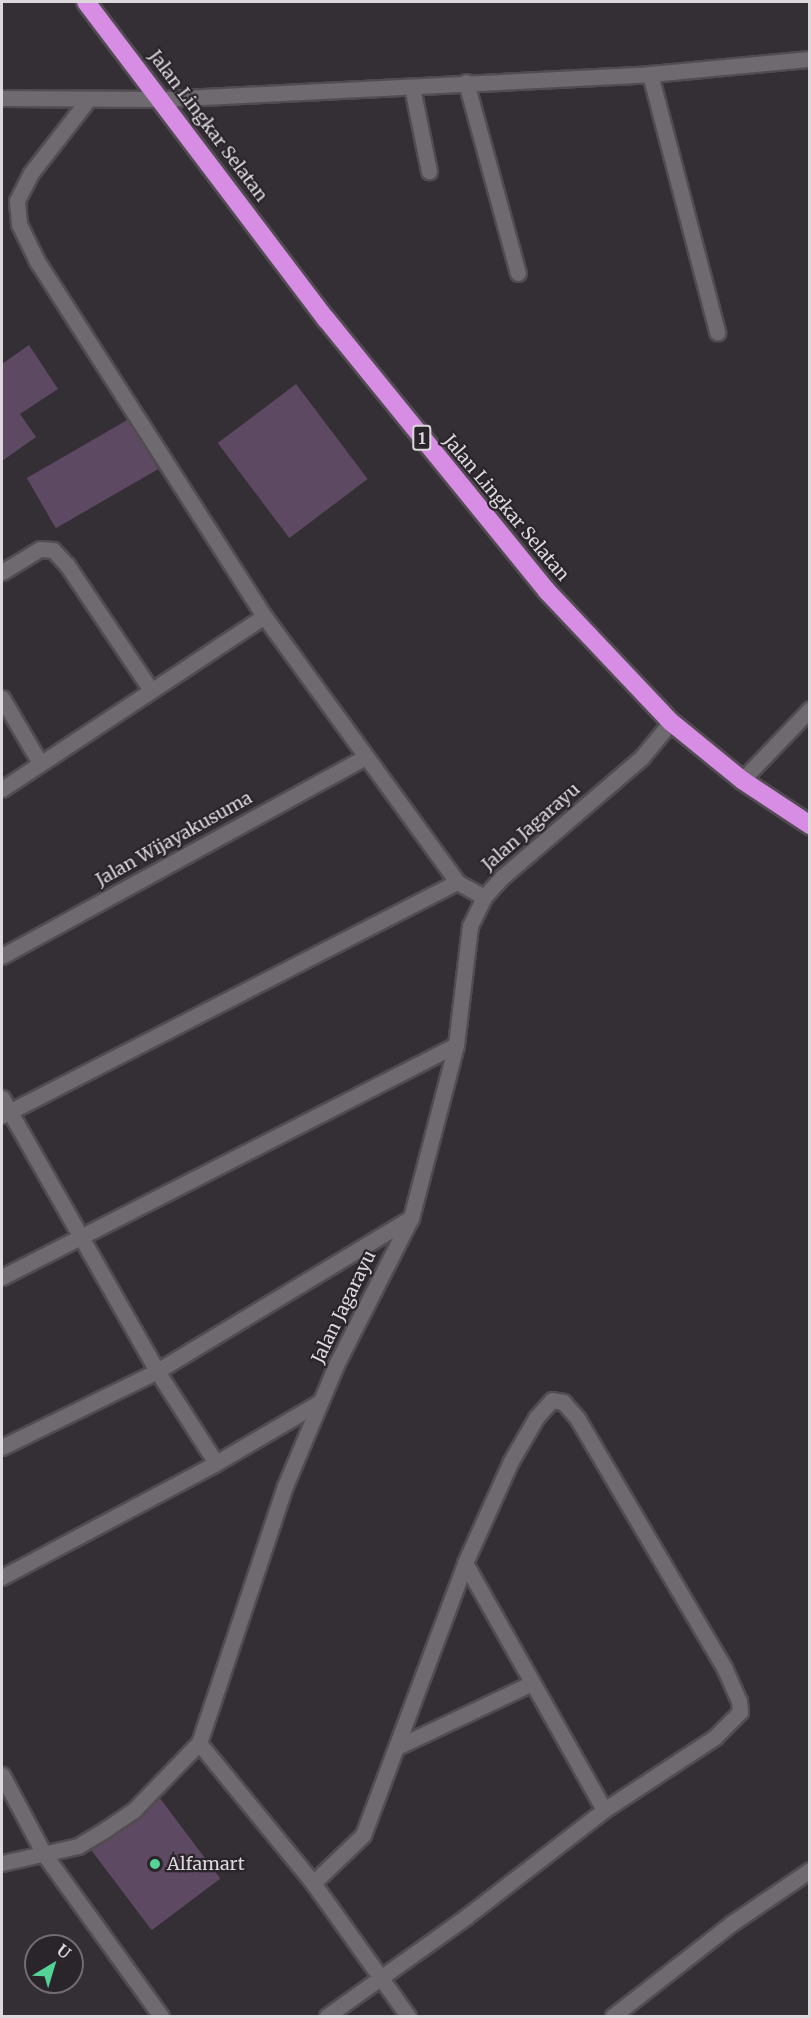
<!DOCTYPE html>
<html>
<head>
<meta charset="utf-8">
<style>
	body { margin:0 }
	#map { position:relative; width:811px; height:2018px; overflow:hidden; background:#342e35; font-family:Merriweather,serif }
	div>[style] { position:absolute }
	.building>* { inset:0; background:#5e4962; transform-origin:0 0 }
	.roads { filter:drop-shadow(2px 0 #524c52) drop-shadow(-2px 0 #524c52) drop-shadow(0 2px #524c52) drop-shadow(0 -2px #524c52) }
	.minor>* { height:15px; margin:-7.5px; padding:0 7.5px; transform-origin:7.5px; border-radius:7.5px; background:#6f6970 }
	.highway>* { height:18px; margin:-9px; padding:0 9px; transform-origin:9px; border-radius:9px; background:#d88de4 }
	.dots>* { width:16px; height:16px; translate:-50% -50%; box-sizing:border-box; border:3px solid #2a242b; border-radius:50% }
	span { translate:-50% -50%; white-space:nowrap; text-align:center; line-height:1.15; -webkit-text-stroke:4.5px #2a242b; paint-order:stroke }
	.shield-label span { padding:2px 4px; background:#2a242b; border:2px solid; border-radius:4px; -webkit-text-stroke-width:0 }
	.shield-label { font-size:16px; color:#dcd8dc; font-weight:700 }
	.street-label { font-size:18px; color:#dcd8dc }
	.poi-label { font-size:18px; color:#dcd8dc }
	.left { translate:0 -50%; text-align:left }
	.frame { position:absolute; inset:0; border:3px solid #dcd8dc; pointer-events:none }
	.north { position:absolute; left:24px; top:1934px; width:60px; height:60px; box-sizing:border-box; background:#2a242b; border:2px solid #716c72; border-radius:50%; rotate:38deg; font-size:16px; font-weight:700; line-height:24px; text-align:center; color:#dcd8dc }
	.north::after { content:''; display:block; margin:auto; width:21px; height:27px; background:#53d396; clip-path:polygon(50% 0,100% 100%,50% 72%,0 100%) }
</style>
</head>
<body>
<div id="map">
	<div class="building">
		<div style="clip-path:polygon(29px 345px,58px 389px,20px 414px,36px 437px,2px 461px,2px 364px)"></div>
		<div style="left:296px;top:384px;width:119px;height:98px;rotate:53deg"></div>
		<div style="left:129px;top:419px;width:58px;height:118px;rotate:60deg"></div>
		<div style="left:159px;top:1797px;width:102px;height:86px;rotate:53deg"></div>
	</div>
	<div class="roads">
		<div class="minor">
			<div style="left:650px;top:74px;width:267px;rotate:75.4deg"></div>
			<div style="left:466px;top:82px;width:198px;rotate:74.8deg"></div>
			<div style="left:412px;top:87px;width:86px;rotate:78.6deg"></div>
			<div style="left:2px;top:98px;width:161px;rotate:0.4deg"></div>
			<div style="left:163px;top:99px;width:488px;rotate:-2.9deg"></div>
			<div style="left:650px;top:74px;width:161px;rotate:-5.4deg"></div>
			<div style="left:87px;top:101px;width:91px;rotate:127.9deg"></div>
			<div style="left:31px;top:173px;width:31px;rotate:117deg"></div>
			<div style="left:17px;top:201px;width:23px;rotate:85deg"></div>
			<div style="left:19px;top:224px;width:41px;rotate:64.1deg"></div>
			<div style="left:37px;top:261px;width:421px;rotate:57.4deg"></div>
			<div style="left:264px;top:616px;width:329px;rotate:54deg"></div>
			<div style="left:457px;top:882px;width:31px;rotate:29deg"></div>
			<div style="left:2px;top:572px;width:44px;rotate:-31.2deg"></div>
			<div style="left:40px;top:549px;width:13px;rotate:4deg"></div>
			<div style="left:53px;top:550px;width:21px;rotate:47deg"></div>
			<div style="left:67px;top:565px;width:151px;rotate:56.1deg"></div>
			<div style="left:2px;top:698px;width:75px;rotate:59.7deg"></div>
			<div style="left:742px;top:780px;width:98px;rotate:-46.2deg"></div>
			<div style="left:2px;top:789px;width:314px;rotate:-33.4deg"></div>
			<div style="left:2px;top:956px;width:414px;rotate:-28.7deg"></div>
			<div style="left:2px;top:1098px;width:314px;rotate:60.4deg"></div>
			<div style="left:157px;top:1371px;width:109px;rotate:57.3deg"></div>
			<div style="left:216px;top:1463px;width:121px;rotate:-30.4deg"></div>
			<div style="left:3px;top:1115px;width:510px;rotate:-27.17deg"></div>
			<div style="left:2px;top:1277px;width:510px;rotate:-27.07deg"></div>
			<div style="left:2px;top:1447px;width:173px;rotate:-26.1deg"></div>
			<div style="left:157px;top:1371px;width:297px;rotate:-31.1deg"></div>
			<div style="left:2px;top:1577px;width:242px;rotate:-28deg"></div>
			<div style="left:199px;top:1743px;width:181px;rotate:50.8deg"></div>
			<div style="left:399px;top:1746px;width:145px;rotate:-25.3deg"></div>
			<div style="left:2px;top:1775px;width:89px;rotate:62deg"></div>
			<div style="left:44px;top:1854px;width:200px;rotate:54.2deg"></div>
			<div style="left:2px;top:1863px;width:78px;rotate:-12.6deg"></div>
			<div style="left:78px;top:1846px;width:33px;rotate:-31deg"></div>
			<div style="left:106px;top:1829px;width:34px;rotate:-34deg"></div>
			<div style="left:134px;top:1810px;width:93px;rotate:-45.9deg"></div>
			<div style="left:199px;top:1743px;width:271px;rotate:-71.5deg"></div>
			<div style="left:285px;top:1486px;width:134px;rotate:-67.1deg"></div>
			<div style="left:337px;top:1363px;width:163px;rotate:-63deg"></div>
			<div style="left:411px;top:1218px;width:179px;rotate:-75.4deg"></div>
			<div style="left:456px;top:1045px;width:120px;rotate:-83.3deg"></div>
			<div style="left:470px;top:926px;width:32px;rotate:-64deg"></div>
			<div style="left:484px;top:897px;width:25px;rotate:-48deg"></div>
			<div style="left:501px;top:878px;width:186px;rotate:-40.6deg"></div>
			<div style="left:642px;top:757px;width:45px;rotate:-50.4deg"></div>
			<div style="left:327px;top:2016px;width:172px;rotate:-35.5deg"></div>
			<div style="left:467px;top:1916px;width:173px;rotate:-37.7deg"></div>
			<div style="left:604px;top:1810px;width:133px;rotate:-33.3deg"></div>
			<div style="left:715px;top:1737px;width:35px;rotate:-45deg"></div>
			<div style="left:740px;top:1712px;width:11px;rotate:-95deg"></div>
			<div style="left:739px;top:1701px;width:35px;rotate:-114deg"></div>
			<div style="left:725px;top:1669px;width:290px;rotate:-120.5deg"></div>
			<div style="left:578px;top:1419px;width:23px;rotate:-131deg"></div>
			<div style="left:563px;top:1402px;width:11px;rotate:-170deg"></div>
			<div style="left:552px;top:1400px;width:24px;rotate:132deg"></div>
			<div style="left:536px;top:1418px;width:50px;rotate:120.2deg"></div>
			<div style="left:511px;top:1461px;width:112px;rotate:114.3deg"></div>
			<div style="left:465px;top:1563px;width:283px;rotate:60.6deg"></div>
			<div style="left:408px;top:2016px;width:163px;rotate:-125.5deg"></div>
			<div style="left:313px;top:1883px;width:69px;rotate:-43.8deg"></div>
			<div style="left:363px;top:1835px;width:290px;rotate:-69.4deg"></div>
			<div style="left:613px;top:2016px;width:151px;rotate:-38deg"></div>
			<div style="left:732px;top:1923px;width:94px;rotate:-34.2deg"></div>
		</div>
		<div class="highway">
			<div style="left:86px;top:2px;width:398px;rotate:52.9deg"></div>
			<div style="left:326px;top:319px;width:350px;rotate:50.9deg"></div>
			<div style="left:547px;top:591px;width:180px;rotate:46.6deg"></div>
			<div style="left:671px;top:722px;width:92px;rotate:39.2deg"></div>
			<div style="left:742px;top:780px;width:82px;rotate:33.5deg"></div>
		</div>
	</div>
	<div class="dots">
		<div style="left:155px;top:1864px;background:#53d396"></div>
	</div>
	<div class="shield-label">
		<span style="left:422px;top:438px">1</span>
	</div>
	<div class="street-label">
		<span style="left:208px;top:126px;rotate:53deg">Jalan Lingkar Selatan</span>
		<span style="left:506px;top:508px;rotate:50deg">Jalan Lingkar Selatan</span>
		<span style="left:531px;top:827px;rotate:-41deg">Jalan Jagarayu</span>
		<span style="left:174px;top:839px;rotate:-29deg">Jalan Wijayakusuma</span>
		<span style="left:344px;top:1307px;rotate:-64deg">Jalan Jagarayu</span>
	</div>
	<div class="poi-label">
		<span class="left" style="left:167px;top:1864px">Alfamart</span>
	</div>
	<div class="frame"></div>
	<div class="north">U</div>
</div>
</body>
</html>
